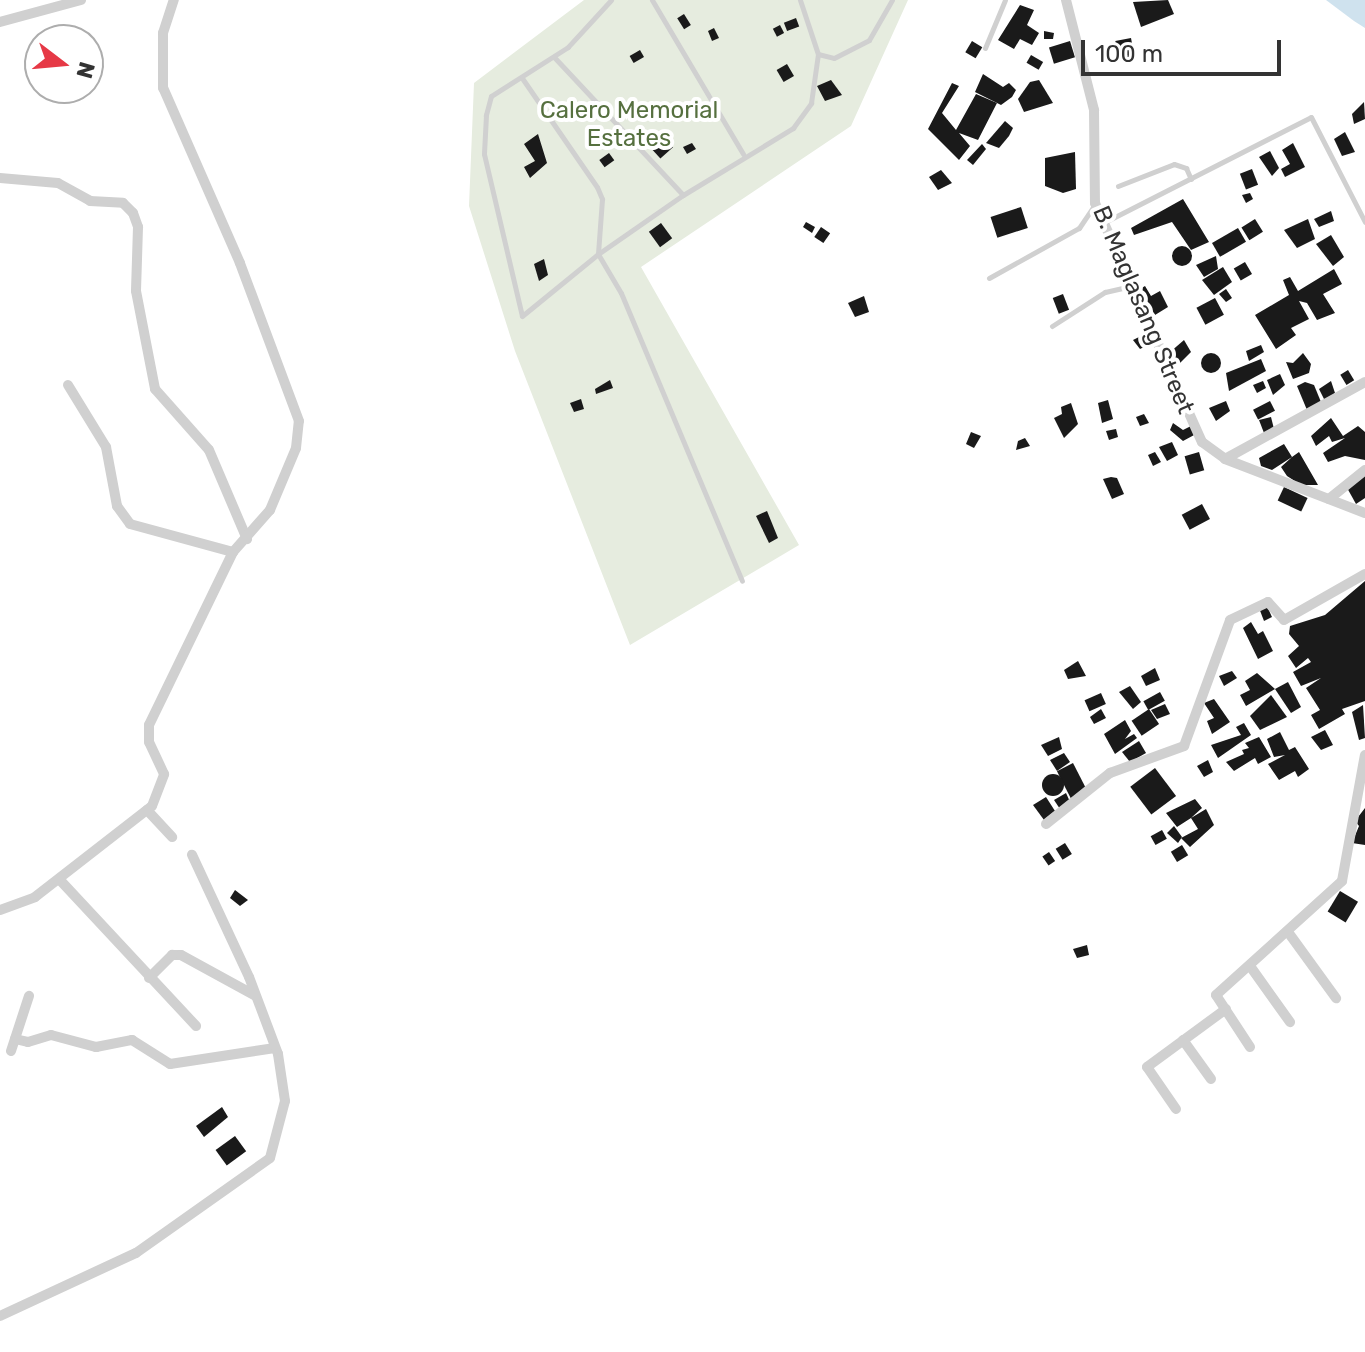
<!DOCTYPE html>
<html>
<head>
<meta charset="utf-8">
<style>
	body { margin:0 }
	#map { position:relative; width:1365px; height:1352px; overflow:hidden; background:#fff; font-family:Rubik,sans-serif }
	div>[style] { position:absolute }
	.green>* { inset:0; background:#e6ecdf }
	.water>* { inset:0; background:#cfe2ee }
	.building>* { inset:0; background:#1a1a1a; transform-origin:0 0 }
	.round { border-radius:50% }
	.lane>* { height:5px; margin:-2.5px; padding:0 2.5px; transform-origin:2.5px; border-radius:2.5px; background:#d0d0d0 }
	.street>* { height:10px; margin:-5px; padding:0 5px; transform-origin:5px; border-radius:5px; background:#d0d0d0 }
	span { translate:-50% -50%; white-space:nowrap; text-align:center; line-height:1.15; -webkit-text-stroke:8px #fff; paint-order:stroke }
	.park-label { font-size:24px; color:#56703f }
	.street-label { font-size:24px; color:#333 }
	.north { position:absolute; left:24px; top:24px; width:80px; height:80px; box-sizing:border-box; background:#fff; border:2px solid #adadad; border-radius:50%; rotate:106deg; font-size:22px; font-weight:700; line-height:32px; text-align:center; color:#333 }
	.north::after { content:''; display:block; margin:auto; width:28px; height:36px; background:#e63946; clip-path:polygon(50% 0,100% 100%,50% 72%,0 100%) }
	.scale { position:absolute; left:1081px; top:40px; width:200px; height:36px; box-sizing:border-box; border:4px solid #333; border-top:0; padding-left:10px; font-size:24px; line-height:28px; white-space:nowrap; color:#333; -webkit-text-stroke:6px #fff; paint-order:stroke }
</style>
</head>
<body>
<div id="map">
	<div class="green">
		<div style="clip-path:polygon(584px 0,908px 0,851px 126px,641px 267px,799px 545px,630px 645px,515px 351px,469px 206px,474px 83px)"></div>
	</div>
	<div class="water">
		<div style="clip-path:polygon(1326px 0,1365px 0,1365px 28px,1354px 21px)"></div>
	</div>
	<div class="building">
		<div style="clip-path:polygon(1168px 0,1174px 14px,1141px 27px,1133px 2px)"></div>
		<div style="clip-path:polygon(1020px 5px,1034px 10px,1027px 25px,1039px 33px,1032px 45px,1020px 39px,1014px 49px,998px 40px)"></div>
		<div style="left:684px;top:14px;width:13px;height:8px;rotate:58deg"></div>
		<div style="left:796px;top:18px;width:9px;height:13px;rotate:69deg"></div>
		<div style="left:780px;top:25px;width:9px;height:8px;rotate:63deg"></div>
		<div style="clip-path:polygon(714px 28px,719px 38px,712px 41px,708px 31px)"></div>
		<div style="clip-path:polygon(1044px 31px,1054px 33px,1053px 39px,1044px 39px)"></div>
		<div style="left:1131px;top:38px;width:20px;height:16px;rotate:79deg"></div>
		<div style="left:972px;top:41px;width:12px;height:13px;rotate:31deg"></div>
		<div style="left:1070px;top:41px;width:17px;height:22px;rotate:73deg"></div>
		<div style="left:640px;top:50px;width:8px;height:12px;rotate:60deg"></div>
		<div style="left:1031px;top:55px;width:14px;height:9px;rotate:30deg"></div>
		<div style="left:787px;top:64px;width:14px;height:12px;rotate:60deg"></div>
		<div style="clip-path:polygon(983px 74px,1003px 87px,1009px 83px,1016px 90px,1012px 97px,1001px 105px,975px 92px)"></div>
		<div style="clip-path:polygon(831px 80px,842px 95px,825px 101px,817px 86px)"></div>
		<div style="clip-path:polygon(1039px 80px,1053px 103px,1024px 112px,1018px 99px,1030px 82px)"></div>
		<div style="clip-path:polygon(952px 83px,959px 86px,942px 113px,956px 130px,976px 94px,997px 103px,978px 140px,959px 133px,970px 146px,959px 160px,928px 129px)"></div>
		<div style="clip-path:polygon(1364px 102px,1365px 119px,1354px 124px,1352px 114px)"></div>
		<div style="clip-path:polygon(1005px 121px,1013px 128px,1009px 136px,999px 148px,986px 143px)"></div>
		<div style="clip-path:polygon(1345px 132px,1355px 152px,1342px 156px,1334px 139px)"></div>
		<div style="clip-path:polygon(538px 134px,547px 163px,530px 178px,524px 167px,535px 161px,524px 144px)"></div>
		<div style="left:663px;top:136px;width:15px;height:17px;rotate:48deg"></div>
		<div style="clip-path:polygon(692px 143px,696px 149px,687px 154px,683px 147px)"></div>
		<div style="clip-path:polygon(1293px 143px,1305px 167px,1285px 177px,1281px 169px,1290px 164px,1282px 150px)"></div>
		<div style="clip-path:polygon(982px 144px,986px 149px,973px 165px,967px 160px)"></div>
		<div style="clip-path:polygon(1270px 151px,1279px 168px,1272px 176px,1259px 157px)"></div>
		<div style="clip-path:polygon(1075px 152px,1076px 189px,1063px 193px,1045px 186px,1045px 158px)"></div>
		<div style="left:609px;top:153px;width:9px;height:12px;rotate:54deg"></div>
		<div style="left:1252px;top:169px;width:17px;height:13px;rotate:69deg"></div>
		<div style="clip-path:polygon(941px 170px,952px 183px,938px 190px,929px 177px)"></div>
		<div style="clip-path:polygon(1250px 193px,1253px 199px,1246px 203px,1242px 195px)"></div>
		<div style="clip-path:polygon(1183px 199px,1209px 242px,1191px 250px,1172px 222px,1134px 235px,1131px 228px)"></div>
		<div style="left:1021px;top:207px;width:22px;height:32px;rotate:72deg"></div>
		<div style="clip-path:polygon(1331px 211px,1334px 221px,1319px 227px,1314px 219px)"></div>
		<div style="left:1255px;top:219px;width:15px;height:16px;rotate:58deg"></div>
		<div style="clip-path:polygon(1308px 219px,1315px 239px,1297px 248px,1284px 230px)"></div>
		<div style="clip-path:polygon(806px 222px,815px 227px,812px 233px,803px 227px)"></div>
		<div style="left:661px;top:223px;width:19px;height:15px;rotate:54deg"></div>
		<div style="left:821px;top:227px;width:11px;height:12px;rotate:34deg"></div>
		<div style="left:1238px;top:228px;width:16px;height:30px;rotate:60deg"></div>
		<div style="clip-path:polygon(1331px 235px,1344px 257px,1333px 266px,1316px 244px)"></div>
		<div class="round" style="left:1172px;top:246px;width:20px;height:20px"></div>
		<div style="clip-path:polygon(1216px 256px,1218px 269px,1204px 277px,1196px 265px)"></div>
		<div style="clip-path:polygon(544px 259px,548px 275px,539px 281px,534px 264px)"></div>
		<div style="left:1245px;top:262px;width:14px;height:13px;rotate:60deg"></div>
		<div style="clip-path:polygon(1223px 267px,1232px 282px,1214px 295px,1202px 280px)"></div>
		<div style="clip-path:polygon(1334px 269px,1342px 284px,1323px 294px,1335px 313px,1317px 320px,1307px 303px,1299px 301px,1309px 319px,1291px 328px,1296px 335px,1276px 349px,1255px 315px,1289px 295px,1283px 280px,1290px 277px,1298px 291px)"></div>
		<div style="clip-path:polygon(1145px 286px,1151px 296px,1160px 291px,1168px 307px,1155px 315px,1140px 289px)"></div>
		<div style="clip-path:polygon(1226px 289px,1232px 298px,1226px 302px,1219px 294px)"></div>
		<div style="left:1063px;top:294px;width:17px;height:11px;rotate:69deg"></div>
		<div style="clip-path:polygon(864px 296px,869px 312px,855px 317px,848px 303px)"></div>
		<div style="left:1215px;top:298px;width:19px;height:21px;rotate:62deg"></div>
		<div style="clip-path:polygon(1143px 335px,1148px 345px,1140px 349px,1133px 340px)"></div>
		<div style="clip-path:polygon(1184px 340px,1191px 352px,1178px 365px,1169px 353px)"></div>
		<div style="clip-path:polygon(1261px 345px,1264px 352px,1249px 361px,1246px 351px)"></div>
		<div style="clip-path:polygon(1303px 353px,1311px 364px,1309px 373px,1293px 379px,1286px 362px,1293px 363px)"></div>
		<div class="round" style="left:1201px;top:353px;width:20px;height:20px"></div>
		<div style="clip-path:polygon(1261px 359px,1266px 371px,1229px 391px,1226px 373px)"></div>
		<div style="left:1348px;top:370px;width:12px;height:9px;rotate:59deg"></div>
		<div style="clip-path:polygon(1280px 374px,1285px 385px,1273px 395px,1267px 380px)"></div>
		<div style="clip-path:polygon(610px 380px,613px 388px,596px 394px,595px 389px)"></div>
		<div style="clip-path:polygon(1263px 381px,1266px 388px,1257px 393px,1253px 385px)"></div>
		<div style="clip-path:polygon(1331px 381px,1335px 393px,1325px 401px,1319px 389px)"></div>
		<div style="clip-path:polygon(1305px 382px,1314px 385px,1321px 402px,1307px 410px,1297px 386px)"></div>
		<div style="clip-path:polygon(581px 399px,584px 409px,574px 412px,570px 403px)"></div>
		<div style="clip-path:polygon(1108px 400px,1113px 419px,1102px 423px,1098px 403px)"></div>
		<div style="clip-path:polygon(1226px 401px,1230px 411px,1216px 421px,1209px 408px)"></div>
		<div style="left:1270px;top:401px;width:11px;height:19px;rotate:63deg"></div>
		<div style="clip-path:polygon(1071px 403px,1078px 424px,1064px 438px,1054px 418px,1062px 414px,1061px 407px)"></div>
		<div style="clip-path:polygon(1144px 414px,1149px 423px,1140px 426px,1136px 417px)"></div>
		<div style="clip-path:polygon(1271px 417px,1274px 429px,1264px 433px,1259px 420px)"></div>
		<div style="clip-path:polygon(1331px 418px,1343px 436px,1358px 426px,1365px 432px,1365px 460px,1345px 456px,1328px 462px,1323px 453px,1345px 438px,1332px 442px,1329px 436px,1316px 446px,1311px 436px)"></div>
		<div style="clip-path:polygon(1173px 423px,1183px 430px,1191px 426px,1196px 434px,1183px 441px,1170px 430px)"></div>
		<div style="clip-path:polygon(1116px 429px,1118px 437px,1109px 440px,1106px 431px)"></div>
		<div style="clip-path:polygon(971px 432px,981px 436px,974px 448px,966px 444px)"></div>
		<div style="clip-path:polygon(1025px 438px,1030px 446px,1016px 450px,1018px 441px)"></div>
		<div style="clip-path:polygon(1172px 442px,1178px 455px,1167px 461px,1159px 447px)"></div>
		<div style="clip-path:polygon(1284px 444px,1292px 457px,1299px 452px,1318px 485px,1301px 485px,1287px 476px,1281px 467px,1292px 457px,1272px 470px,1261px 466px,1259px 458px)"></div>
		<div style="clip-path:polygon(1155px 452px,1161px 462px,1153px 466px,1148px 455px)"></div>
		<div style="left:1199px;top:452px;width:19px;height:15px;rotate:74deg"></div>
		<div style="clip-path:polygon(1365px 474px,1365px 498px,1356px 504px,1346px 486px)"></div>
		<div style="clip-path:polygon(1111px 477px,1117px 478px,1124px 494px,1112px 499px,1103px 479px)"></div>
		<div style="left:1284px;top:487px;width:26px;height:15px;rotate:25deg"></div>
		<div style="left:1202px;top:504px;width:17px;height:23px;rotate:62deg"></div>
		<div style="clip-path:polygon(767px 511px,778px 538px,769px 543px,756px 516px)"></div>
		<div style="clip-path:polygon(1365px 581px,1365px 701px,1342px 709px,1345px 714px,1319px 729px,1311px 715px,1320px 710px,1306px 688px,1321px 678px,1301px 686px,1293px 672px,1311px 662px,1308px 658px,1296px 668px,1288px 656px,1299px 646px,1289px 634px,1290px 626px,1325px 615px)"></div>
		<div style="clip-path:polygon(1266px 604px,1272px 617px,1264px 621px,1259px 608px)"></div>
		<div style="clip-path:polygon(1251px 622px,1258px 634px,1263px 631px,1273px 651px,1258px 659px,1243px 628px)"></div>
		<div style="clip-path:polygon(1078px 661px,1086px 676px,1068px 679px,1064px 670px)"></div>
		<div style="clip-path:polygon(1155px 668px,1160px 680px,1146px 686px,1141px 676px)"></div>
		<div style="clip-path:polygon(1232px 671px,1237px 678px,1224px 686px,1219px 676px)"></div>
		<div style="clip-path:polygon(1257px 673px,1275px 689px,1246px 706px,1240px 695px,1250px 690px,1245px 681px)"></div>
		<div style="clip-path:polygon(1288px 682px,1301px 707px,1291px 713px,1275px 689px)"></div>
		<div style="clip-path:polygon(1130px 686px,1141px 702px,1133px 709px,1119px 692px)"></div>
		<div style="left:1160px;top:692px;width:10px;height:19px;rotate:61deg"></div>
		<div style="left:1101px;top:693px;width:12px;height:18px;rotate:66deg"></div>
		<div style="clip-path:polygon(1271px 695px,1287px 717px,1260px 730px,1250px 716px)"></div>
		<div style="clip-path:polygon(1214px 699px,1230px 722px,1212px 734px,1207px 721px,1214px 718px,1204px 703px)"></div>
		<div style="clip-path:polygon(1165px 704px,1170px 714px,1157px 719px,1151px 710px)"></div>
		<div style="clip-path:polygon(1363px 705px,1365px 738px,1359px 740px,1352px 712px)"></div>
		<div style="clip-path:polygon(1101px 709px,1106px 718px,1094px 724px,1090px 717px)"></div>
		<div style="left:1149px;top:709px;width:18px;height:21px;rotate:56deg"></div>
		<div style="clip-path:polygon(1125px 720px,1131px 731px,1125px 739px,1134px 734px,1137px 738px,1115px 754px,1104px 734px)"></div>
		<div style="clip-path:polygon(1244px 723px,1251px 735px,1218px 758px,1211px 745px,1241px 735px,1236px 727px)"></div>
		<div style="clip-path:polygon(1325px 730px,1333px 745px,1321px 750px,1311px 737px)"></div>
		<div style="clip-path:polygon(1280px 732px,1289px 750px,1295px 747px,1309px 769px,1298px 777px,1295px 771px,1279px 780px,1268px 764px,1285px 755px,1274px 757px,1267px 739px)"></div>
		<div style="clip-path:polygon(1059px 737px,1062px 749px,1048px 756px,1041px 745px)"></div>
		<div style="clip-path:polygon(1259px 737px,1271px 757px,1258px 764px,1255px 758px,1234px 771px,1226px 762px,1244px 754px,1242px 750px,1249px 748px,1245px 743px)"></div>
		<div style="clip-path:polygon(1139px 741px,1146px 753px,1130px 762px,1122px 752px)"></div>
		<div style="clip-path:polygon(1064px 753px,1070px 762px,1057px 771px,1050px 760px)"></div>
		<div style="clip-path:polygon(1208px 760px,1213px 772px,1204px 777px,1197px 766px)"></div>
		<div style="left:1073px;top:763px;width:31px;height:18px;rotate:63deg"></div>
		<div style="left:1155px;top:768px;width:35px;height:31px;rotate:53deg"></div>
		<div class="round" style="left:1042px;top:774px;width:22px;height:22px"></div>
		<div style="clip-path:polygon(1066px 793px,1071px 804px,1060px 809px,1054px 800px)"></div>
		<div style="clip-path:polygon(1046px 797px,1055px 811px,1044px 820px,1033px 805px)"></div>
		<div style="clip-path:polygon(1195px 799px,1202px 808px,1191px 818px,1206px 809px,1214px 825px,1190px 847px,1181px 838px,1198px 829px,1191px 818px,1177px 827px,1166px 813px)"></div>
		<div style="clip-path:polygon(1365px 808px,1365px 845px,1352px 843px,1359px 826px,1355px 821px)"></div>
		<div style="clip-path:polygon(1174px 826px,1182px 837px,1178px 843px,1167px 833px)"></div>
		<div style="left:1162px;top:830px;width:10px;height:13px;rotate:61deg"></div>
		<div style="left:1065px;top:843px;width:13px;height:11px;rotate:58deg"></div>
		<div style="left:1182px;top:845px;width:12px;height:13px;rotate:59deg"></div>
		<div style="left:1049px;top:852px;width:11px;height:8px;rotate:56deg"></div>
		<div style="clip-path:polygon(235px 890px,248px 900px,240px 906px,230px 898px)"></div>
		<div style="left:1340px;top:891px;width:21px;height:24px;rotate:31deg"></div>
		<div style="clip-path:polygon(1087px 945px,1089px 955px,1077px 958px,1073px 949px)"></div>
		<div style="clip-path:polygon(222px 1107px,228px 1117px,204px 1137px,196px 1126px)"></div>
		<div style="left:235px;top:1136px;width:19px;height:24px;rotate:54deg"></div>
	</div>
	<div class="lane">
		<div style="left:611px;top:0;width:64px;rotate:132.5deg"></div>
		<div style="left:568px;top:47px;width:91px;rotate:147.5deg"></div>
		<div style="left:491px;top:96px;width:20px;rotate:105deg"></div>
		<div style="left:486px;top:115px;width:39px;rotate:93deg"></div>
		<div style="left:484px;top:154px;width:166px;rotate:76.8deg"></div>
		<div style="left:522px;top:316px;width:98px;rotate:-39.2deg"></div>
		<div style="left:598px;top:254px;width:103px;rotate:-34.8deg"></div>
		<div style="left:683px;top:195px;width:129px;rotate:-31.3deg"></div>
		<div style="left:793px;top:128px;width:31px;rotate:-54deg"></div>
		<div style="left:811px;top:103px;width:49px;rotate:-81.9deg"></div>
		<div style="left:652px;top:0;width:179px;rotate:59.4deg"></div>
		<div style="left:800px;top:0;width:57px;rotate:71.6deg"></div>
		<div style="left:818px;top:54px;width:16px;rotate:14deg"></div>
		<div style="left:834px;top:58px;width:39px;rotate:-27deg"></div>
		<div style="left:869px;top:40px;width:46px;rotate:-60.1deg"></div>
		<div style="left:985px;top:48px;width:52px;rotate:-67.4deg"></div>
		<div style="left:554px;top:57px;width:189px;rotate:46.9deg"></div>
		<div style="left:522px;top:78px;width:132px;rotate:55.5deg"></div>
		<div style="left:597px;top:187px;width:13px;rotate:67deg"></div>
		<div style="left:602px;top:199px;width:55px;rotate:94.2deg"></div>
		<div style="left:598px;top:254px;width:45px;rotate:59.5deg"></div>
		<div style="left:621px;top:293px;width:312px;rotate:67.2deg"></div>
		<div style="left:1118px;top:186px;width:60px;rotate:-21.4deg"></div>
		<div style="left:1174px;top:164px;width:13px;rotate:18deg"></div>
		<div style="left:1186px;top:168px;width:12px;rotate:66deg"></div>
		<div style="left:1103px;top:223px;width:233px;rotate:-27deg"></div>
		<div style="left:1311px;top:117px;width:118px;rotate:62.8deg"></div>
		<div style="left:989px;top:278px;width:103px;rotate:-29.1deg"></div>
		<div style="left:1079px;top:228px;width:29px;rotate:-56deg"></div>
		<div style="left:1052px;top:326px;width:63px;rotate:-32.7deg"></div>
		<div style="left:1105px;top:292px;width:28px;rotate:-13deg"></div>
	</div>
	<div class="street">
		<div style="left:1066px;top:0;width:114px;rotate:75.7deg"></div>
		<div style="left:1094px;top:110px;width:93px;rotate:89.4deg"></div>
		<div style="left:1095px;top:203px;width:262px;rotate:65.9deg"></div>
		<div style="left:1202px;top:442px;width:29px;rotate:36deg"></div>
		<div style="left:1225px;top:459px;width:150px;rotate:21.1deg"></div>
		<div style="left:0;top:22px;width:84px;rotate:-15.2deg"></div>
		<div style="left:0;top:178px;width:58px;rotate:4.9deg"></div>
		<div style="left:58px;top:183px;width:37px;rotate:29deg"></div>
		<div style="left:90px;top:201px;width:33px;rotate:3deg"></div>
		<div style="left:123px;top:203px;width:14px;rotate:45deg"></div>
		<div style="left:133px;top:213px;width:15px;rotate:70deg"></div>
		<div style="left:138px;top:227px;width:64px;rotate:91.8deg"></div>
		<div style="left:136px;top:291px;width:100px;rotate:79deg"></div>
		<div style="left:155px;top:389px;width:81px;rotate:48.5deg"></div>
		<div style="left:209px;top:450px;width:97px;rotate:66.9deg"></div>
		<div style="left:68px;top:385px;width:73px;rotate:58.5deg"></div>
		<div style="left:106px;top:447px;width:60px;rotate:79.4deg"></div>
		<div style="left:117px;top:506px;width:22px;rotate:54deg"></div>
		<div style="left:130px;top:524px;width:107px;rotate:15.2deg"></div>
		<div style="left:1225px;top:459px;width:160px;rotate:-28.8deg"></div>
		<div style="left:1329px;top:499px;width:46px;rotate:-38.9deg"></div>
		<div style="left:147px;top:810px;width:37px;rotate:47deg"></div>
		<div style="left:1046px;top:824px;width:82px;rotate:-38.6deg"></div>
		<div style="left:1110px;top:773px;width:79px;rotate:-20deg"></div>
		<div style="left:1184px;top:746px;width:134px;rotate:-69.9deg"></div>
		<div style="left:1230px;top:620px;width:42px;rotate:-25.3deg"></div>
		<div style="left:1268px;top:602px;width:24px;rotate:48deg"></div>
		<div style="left:1284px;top:620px;width:93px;rotate:-29.6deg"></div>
		<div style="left:59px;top:879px;width:201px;rotate:47deg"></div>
		<div style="left:0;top:910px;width:37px;rotate:-20deg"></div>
		<div style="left:35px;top:897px;width:148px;rotate:-37.9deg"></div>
		<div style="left:152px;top:806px;width:34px;rotate:-69deg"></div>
		<div style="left:164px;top:774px;width:35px;rotate:-115deg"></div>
		<div style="left:149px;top:742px;width:17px;rotate:-90deg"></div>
		<div style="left:149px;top:725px;width:192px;rotate:-64.1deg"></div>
		<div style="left:233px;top:552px;width:56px;rotate:-48.6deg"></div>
		<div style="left:270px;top:510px;width:67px;rotate:-67.2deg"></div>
		<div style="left:296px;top:448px;width:27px;rotate:-84deg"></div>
		<div style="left:299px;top:421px;width:169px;rotate:-110.5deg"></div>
		<div style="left:240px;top:263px;width:191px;rotate:-113.7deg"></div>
		<div style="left:163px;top:88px;width:55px;rotate:-90deg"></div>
		<div style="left:163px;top:33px;width:35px;rotate:-72deg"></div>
		<div style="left:1288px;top:932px;width:82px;rotate:54deg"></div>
		<div style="left:1250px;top:966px;width:69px;rotate:54.5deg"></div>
		<div style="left:149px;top:978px;width:33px;rotate:-45deg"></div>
		<div style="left:172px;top:955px;width:9px"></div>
		<div style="left:181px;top:955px;width:85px;rotate:28.7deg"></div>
		<div style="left:15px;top:1039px;width:13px;rotate:13deg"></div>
		<div style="left:28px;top:1042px;width:24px;rotate:-17deg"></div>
		<div style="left:51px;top:1035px;width:47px;rotate:14.9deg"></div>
		<div style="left:96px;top:1047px;width:37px;rotate:-11deg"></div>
		<div style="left:132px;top:1040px;width:45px;rotate:32.3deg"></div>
		<div style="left:170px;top:1064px;width:106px;rotate:-8.7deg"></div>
		<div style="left:1183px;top:1040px;width:48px;rotate:54.3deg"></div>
		<div style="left:1250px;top:1047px;width:62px;rotate:-123.2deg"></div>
		<div style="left:1216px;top:995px;width:170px;rotate:-42.1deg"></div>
		<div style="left:1342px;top:881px;width:128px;rotate:-79.7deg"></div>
		<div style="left:11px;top:1051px;width:58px;rotate:-71.9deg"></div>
		<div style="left:1176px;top:1109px;width:51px;rotate:-124.6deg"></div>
		<div style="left:1147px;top:1067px;width:98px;rotate:-36.3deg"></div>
		<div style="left:0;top:1316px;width:150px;rotate:-24.9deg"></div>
		<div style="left:136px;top:1253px;width:164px;rotate:-35.3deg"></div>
		<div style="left:270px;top:1158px;width:59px;rotate:-75.3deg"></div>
		<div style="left:285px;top:1101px;width:48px;rotate:-98.5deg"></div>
		<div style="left:278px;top:1054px;width:82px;rotate:-110.6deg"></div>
		<div style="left:249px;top:977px;width:135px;rotate:-115deg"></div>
	</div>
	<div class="park-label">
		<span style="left:629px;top:125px">Calero Memorial<br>Estates</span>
	</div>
	<div class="street-label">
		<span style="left:1143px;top:310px;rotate:67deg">B. Maglasang Street</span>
	</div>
	<div class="north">N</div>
	<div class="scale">100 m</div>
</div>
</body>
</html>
